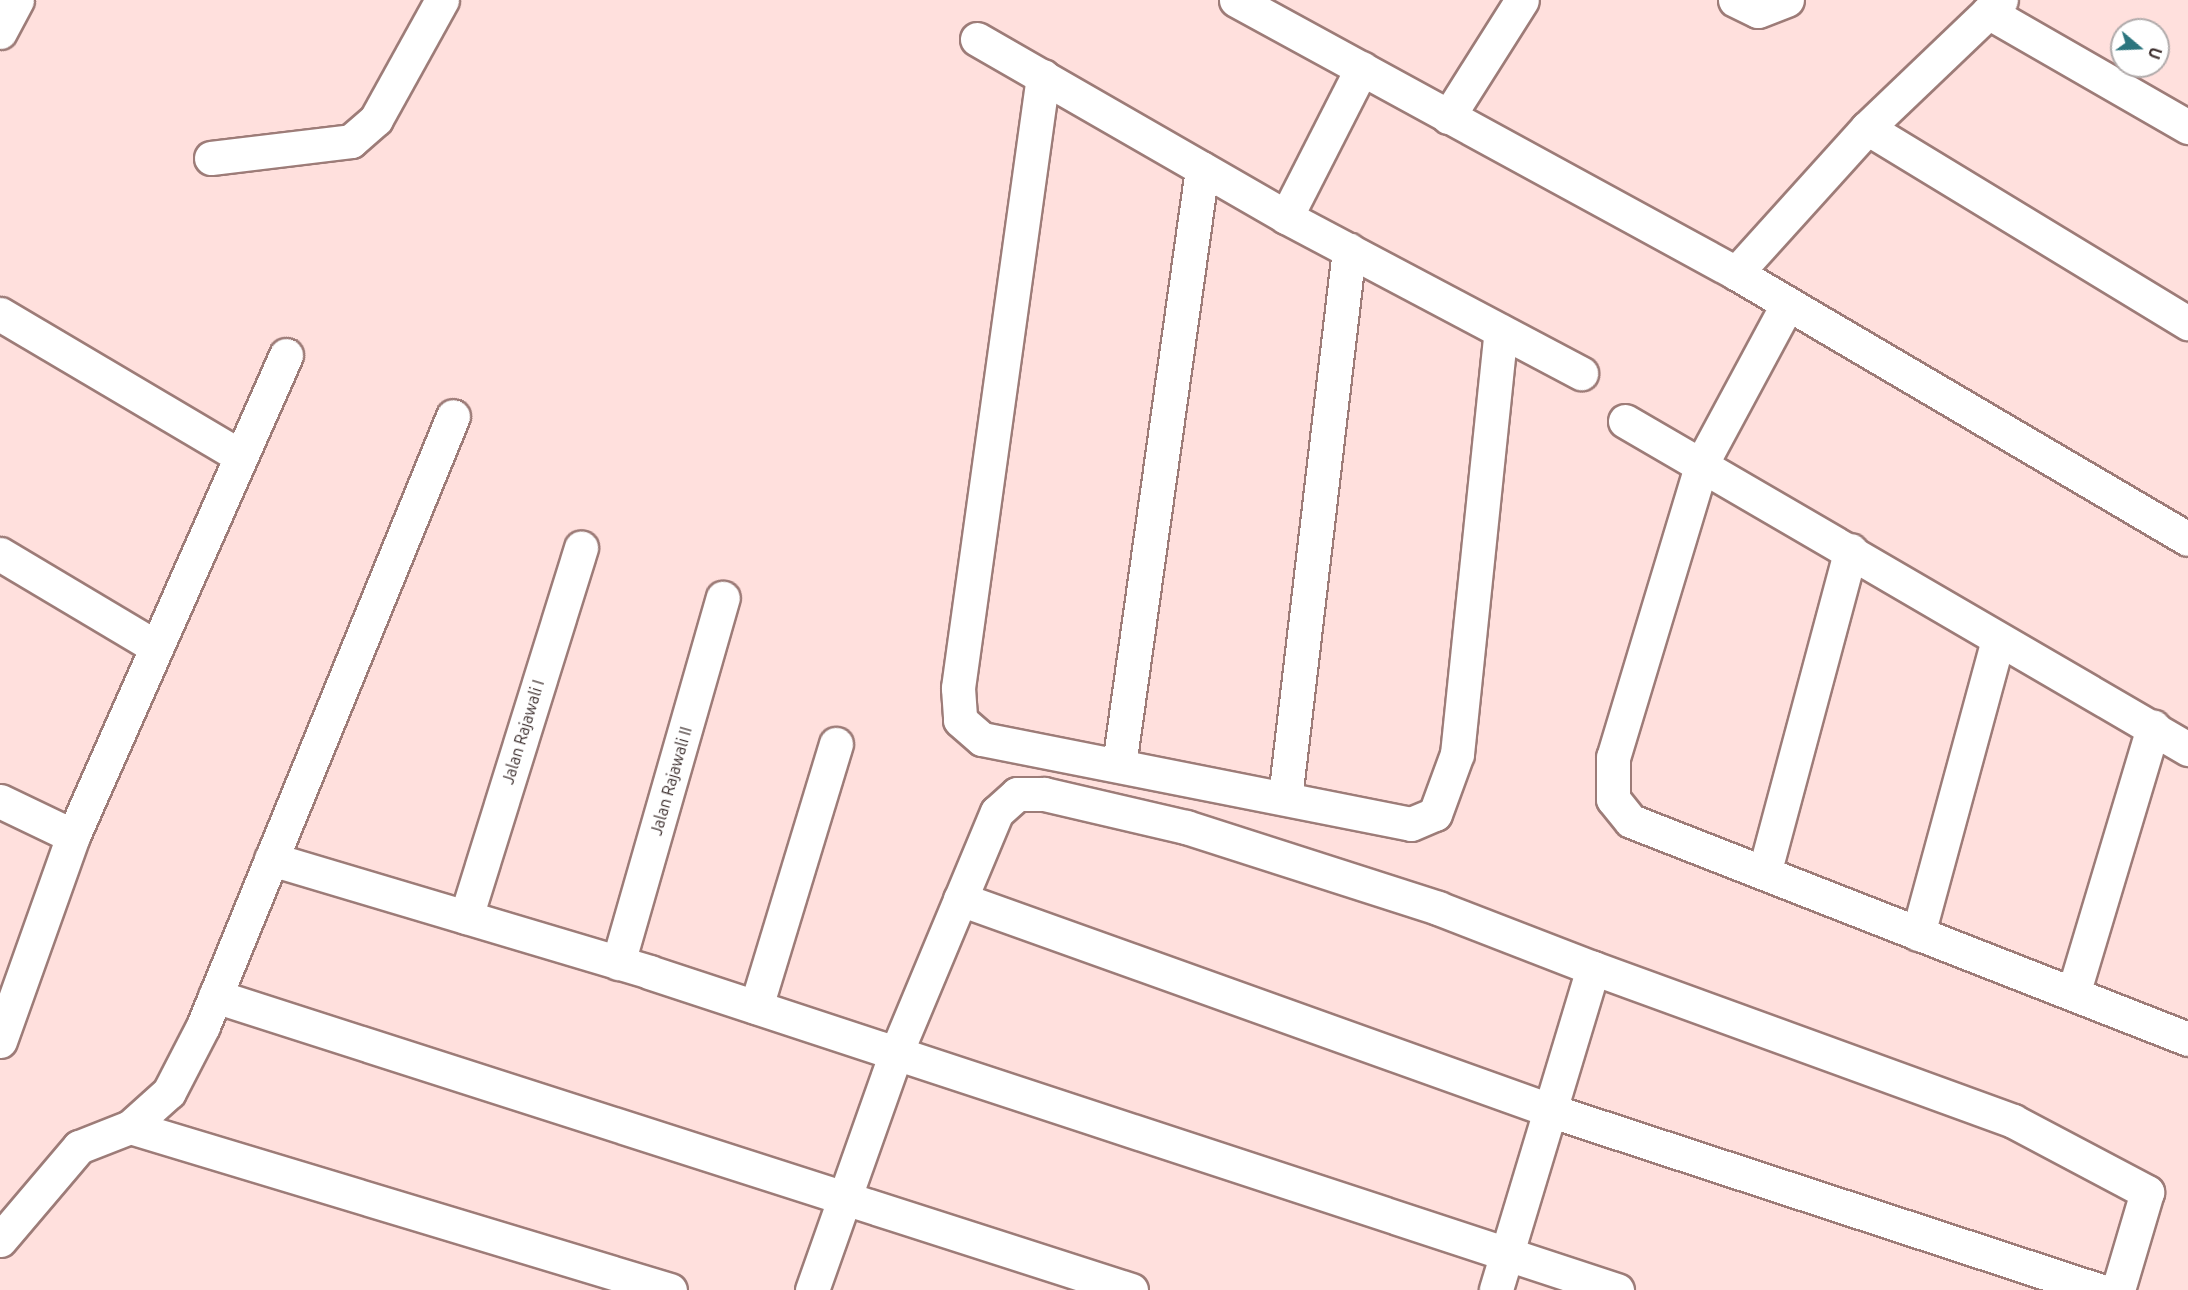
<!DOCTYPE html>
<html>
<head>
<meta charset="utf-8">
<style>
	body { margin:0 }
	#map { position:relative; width:2188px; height:1290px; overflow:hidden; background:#ffe0dd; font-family:Ubuntu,sans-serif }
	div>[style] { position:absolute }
	.roads { filter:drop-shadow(2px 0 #9d7c78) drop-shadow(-2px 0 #9d7c78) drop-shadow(0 2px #9d7c78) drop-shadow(0 -2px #9d7c78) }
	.minor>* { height:33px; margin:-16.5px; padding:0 16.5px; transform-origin:16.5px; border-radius:16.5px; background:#fff }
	span { translate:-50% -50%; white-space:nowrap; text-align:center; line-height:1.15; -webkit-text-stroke:4.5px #fff; paint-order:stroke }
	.street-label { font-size:16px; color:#3b2d2c }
	.north { position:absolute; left:2110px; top:18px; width:60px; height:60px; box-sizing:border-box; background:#fff; border:2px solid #b1abab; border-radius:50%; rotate:109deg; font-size:16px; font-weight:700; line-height:24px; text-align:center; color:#3b2d2c }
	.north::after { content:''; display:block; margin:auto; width:21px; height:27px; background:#2c757e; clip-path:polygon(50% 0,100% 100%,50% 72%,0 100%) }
</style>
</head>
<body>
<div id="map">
	<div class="roads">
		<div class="minor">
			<div style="left:1236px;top:0;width:570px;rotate:28.63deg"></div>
			<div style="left:1736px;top:273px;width:524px;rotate:30.48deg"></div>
			<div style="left:1735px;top:0;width:25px;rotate:26deg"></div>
			<div style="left:1758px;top:11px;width:31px;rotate:-21deg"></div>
			<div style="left:1988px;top:12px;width:231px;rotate:29.9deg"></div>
			<div style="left:0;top:32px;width:36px;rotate:-62deg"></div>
			<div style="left:977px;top:39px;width:357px;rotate:29.9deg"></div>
			<div style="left:1286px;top:217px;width:334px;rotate:27.9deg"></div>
			<div style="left:1043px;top:76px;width:618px;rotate:97.91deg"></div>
			<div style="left:958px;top:688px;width:32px;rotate:86deg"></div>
			<div style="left:960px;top:720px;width:29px;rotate:41deg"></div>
			<div style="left:982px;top:739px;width:437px;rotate:11.2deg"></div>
			<div style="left:1411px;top:824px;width:26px;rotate:-23deg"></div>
			<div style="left:1435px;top:814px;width:64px;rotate:-69.9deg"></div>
			<div style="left:1457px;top:754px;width:425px;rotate:-84.1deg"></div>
			<div style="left:1448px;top:117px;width:138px;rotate:-57.7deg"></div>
			<div style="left:1867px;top:128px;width:376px;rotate:31.3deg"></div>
			<div style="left:211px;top:158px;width:141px;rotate:-6.9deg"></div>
			<div style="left:351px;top:141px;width:33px;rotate:-41deg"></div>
			<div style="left:376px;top:119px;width:136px;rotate:-61deg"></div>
			<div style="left:1286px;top:217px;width:167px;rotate:-63deg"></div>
			<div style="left:1736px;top:273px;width:195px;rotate:-47.9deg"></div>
			<div style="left:1867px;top:128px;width:185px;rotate:-43.7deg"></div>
			<div style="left:1787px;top:305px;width:179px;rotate:118.3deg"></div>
			<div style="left:1702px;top:463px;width:307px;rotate:106.8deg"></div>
			<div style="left:1613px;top:757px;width:42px;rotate:90deg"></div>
			<div style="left:1613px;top:799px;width:28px;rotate:51deg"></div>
			<div style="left:1631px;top:821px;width:598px;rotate:21.37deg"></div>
			<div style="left:0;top:314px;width:277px;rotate:30.6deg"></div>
			<div style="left:1625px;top:421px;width:652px;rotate:30.22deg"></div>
			<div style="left:0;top:554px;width:182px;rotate:30.8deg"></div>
			<div style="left:1119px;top:765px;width:602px;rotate:-82.07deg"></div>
			<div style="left:1285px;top:798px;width:552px;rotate:-83.34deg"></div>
			<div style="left:0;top:801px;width:81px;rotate:25.6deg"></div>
			<div style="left:271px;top:859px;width:395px;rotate:16.6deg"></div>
			<div style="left:649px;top:972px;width:1019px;rotate:18.19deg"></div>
			<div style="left:1765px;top:870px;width:331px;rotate:-75deg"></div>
			<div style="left:960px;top:899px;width:629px;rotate:19.7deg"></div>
			<div style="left:1552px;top:1111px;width:575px;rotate:18.15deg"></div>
			<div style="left:466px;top:917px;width:387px;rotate:-72.7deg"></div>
			<div style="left:1918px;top:934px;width:305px;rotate:-74.8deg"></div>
			<div style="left:618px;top:963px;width:380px;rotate:-74deg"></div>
			<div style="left:1593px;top:968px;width:447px;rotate:20deg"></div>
			<div style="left:2013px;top:1121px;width:152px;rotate:27.9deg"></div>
			<div style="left:2147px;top:1192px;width:102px;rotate:106.5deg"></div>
			<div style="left:2074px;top:991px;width:276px;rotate:-73.3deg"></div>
			<div style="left:215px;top:996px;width:962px;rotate:17.79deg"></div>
			<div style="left:756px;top:1007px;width:275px;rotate:-73.1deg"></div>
			<div style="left:0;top:1041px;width:218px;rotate:-70.4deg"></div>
			<div style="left:73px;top:836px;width:526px;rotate:-66.11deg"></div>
			<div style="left:130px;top:1127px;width:564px;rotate:16.8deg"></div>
			<div style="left:0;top:1240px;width:122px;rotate:-49.7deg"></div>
			<div style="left:79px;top:1147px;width:55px;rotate:-21.4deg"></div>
			<div style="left:130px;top:1127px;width:52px;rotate:-41.9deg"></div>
			<div style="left:169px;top:1092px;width:74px;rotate:-62.7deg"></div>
			<div style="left:203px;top:1026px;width:659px;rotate:-67.71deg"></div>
			<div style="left:812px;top:1290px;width:251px;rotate:-70.5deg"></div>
			<div style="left:896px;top:1053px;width:261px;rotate:-67.3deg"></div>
			<div style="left:997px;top:812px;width:27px;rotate:-42deg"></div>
			<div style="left:1017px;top:794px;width:27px"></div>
			<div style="left:1044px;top:794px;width:146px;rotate:13.1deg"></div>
			<div style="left:1186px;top:827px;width:265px;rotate:17.8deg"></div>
			<div style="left:1438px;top:908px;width:166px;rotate:21.2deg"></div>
			<div style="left:1593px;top:968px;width:336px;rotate:106.8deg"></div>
		</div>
	</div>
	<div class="street-label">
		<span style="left:523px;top:732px;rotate:-73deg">Jalan Rajawali I</span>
		<span style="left:671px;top:781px;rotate:-74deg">Jalan Rajawali II</span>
	</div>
	<div class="north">U</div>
</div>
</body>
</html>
